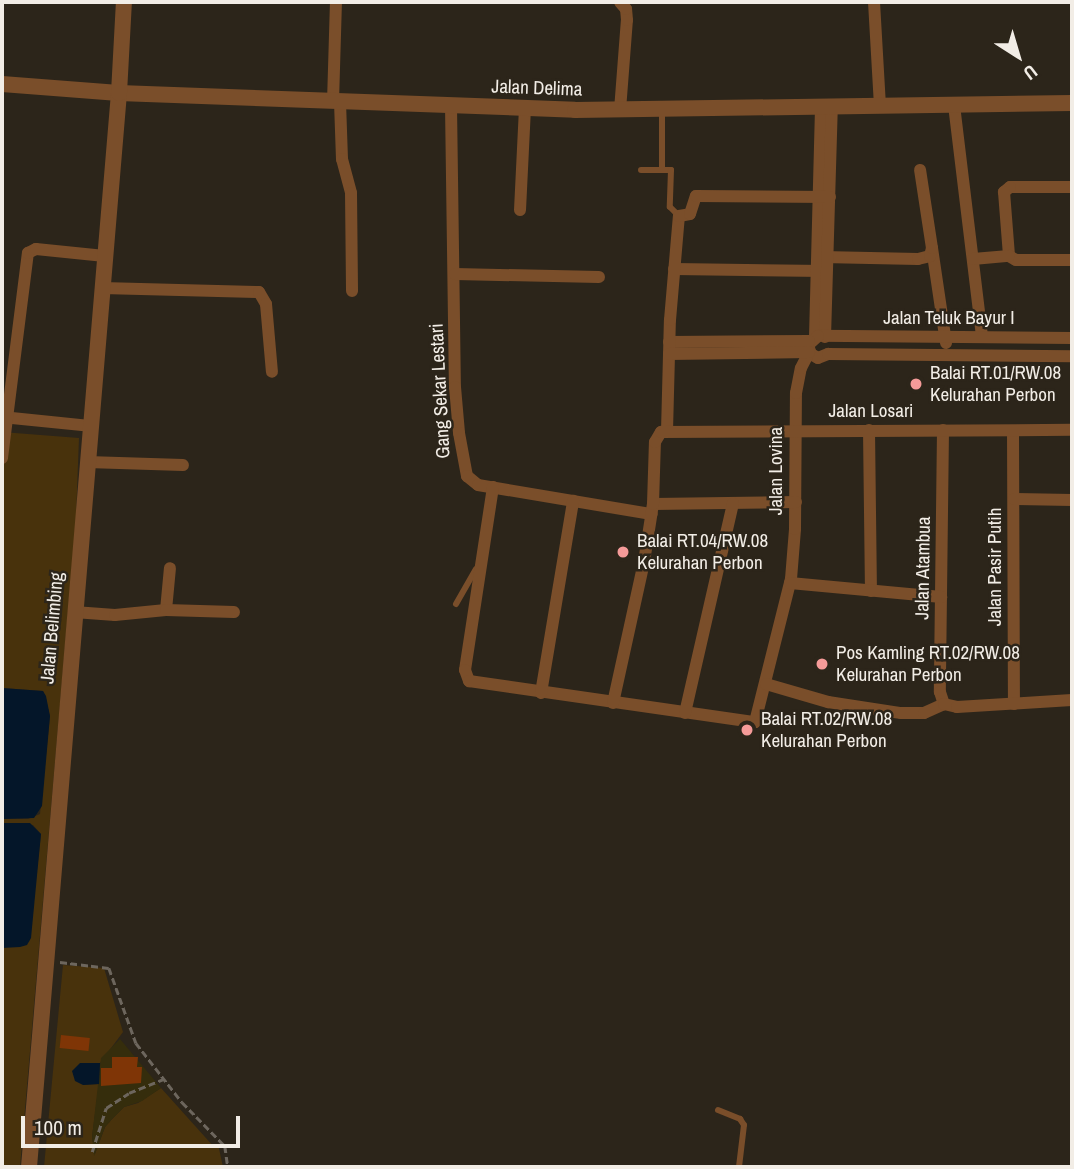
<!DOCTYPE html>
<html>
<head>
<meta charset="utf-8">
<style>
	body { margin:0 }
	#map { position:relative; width:1074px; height:1169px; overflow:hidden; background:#2c251a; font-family:"Archivo Narrow",sans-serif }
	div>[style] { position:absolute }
	.green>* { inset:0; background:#48320c }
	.sand>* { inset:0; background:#352d0c }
	.water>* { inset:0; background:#041629 }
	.building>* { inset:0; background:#7f3506; transform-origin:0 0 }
	.path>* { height:2.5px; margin-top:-1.25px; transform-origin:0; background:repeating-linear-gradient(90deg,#6d665d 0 7px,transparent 0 10.5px) }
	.service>* { height:6px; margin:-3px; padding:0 3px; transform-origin:3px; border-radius:3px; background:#7a4e2a }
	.minor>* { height:12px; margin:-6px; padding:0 6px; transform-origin:6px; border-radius:6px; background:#7a4e2a }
	.tertiary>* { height:16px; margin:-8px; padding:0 8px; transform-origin:8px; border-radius:8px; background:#7a4e2a }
	.dots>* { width:19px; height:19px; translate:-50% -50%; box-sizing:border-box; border:4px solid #2c251a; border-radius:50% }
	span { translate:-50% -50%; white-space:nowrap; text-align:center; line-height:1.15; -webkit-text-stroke:5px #2c251a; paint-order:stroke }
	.street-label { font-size:19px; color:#f2ede6 }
	.poi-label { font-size:19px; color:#f2ede6 }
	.left { translate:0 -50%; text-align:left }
	.frame { position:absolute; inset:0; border:4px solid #f2ede6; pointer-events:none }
	.north { position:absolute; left:983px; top:21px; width:70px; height:70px; -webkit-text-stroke:5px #2c251a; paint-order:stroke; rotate:143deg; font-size:19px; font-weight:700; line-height:28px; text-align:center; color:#f2ede6 }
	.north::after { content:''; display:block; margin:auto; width:24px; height:32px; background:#f2ede6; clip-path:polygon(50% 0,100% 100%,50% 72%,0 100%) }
	.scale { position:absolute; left:21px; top:1116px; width:219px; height:32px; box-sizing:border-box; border:4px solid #f2ede6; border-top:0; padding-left:9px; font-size:21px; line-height:24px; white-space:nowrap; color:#f2ede6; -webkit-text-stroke:5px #2c251a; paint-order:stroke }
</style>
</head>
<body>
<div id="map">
	<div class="green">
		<div style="clip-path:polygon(2px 432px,79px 438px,76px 518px,20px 1167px,2px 1167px,2px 948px,29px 942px,41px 834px,33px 825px,2px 823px,2px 819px,28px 819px,40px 814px,50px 716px,43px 691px,2px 688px)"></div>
		<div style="clip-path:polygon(63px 965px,104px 968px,123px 1032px,100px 1063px,80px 1063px,83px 1085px,99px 1084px,92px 1137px,95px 1154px,105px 1127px,113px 1118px,124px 1107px,138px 1103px,161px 1088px,214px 1147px,218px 1144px,223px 1167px,44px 1167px)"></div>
	</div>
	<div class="sand">
		<div style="clip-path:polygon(120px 1039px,161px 1088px,142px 1101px,124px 1107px,113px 1118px,105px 1127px,94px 1156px,92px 1137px,101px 1058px)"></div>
	</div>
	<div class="water">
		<div style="clip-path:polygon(2px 688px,43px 691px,46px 696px,50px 716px,42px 806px,34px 818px,2px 819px)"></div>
		<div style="clip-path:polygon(2px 823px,30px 823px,41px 834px,31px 938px,27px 945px,20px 947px,2px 948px)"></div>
		<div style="clip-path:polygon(80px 1063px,100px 1063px,99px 1084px,83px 1085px,75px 1081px,72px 1071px)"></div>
	</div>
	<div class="building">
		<div style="left:61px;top:1035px;width:29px;height:13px;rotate:6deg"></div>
		<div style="clip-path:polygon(112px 1057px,138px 1057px,137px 1067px,142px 1067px,141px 1083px,101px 1086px,101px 1068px,112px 1068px)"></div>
	</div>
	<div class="path">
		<div style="left:60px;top:962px;width:49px;rotate:7deg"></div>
		<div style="left:109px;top:968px;width:80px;rotate:70.2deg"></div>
		<div style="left:136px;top:1043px;width:75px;rotate:52.1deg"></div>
		<div style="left:182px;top:1102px;width:62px;rotate:45.7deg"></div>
		<div style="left:225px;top:1146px;width:21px;rotate:82deg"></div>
		<div style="left:92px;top:1152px;width:46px;rotate:-72.3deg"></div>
		<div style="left:106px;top:1108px;width:27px;rotate:-33deg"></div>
		<div style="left:129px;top:1093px;width:37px;rotate:-22deg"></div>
	</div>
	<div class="service">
		<div style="left:662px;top:112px;width:57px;rotate:90deg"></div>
		<div style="left:641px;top:170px;width:30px"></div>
		<div style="left:671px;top:170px;width:37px;rotate:92deg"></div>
		<div style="left:670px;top:207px;width:13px;rotate:45deg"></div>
		<div style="left:456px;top:604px;width:40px;rotate:-60.3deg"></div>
		<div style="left:718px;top:1110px;width:24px;rotate:22deg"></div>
		<div style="left:740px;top:1119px;width:7px;rotate:56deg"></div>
		<div style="left:744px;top:1125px;width:42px;rotate:96.8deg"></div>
	</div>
	<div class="minor">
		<div style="left:874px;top:2px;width:104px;rotate:86.7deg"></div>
		<div style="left:333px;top:102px;width:100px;rotate:-88.3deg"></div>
		<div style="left:340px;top:102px;width:57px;rotate:88deg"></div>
		<div style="left:342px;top:159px;width:35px;rotate:75deg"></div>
		<div style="left:351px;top:193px;width:98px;rotate:89.4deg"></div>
		<div style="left:954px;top:105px;width:233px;rotate:83.1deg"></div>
		<div style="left:451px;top:106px;width:281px;rotate:89.2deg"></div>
		<div style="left:455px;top:387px;width:46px;rotate:85deg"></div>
		<div style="left:459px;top:433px;width:44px;rotate:79.5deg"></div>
		<div style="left:467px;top:476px;width:14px;rotate:39deg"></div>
		<div style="left:478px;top:485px;width:176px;rotate:9.5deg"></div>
		<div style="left:620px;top:110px;width:90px;rotate:-85.6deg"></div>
		<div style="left:627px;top:20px;width:11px;rotate:-95deg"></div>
		<div style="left:626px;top:9px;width:9px;rotate:-131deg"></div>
		<div style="left:1072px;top:187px;width:62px;rotate:180deg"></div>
		<div style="left:1010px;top:187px;width:8px;rotate:140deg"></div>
		<div style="left:1004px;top:192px;width:64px;rotate:85.5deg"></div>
		<div style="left:1009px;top:256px;width:8px;rotate:30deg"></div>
		<div style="left:1016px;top:260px;width:56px"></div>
		<div style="left:520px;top:210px;width:101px;rotate:-87.2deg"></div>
		<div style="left:932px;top:248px;width:96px;rotate:81.6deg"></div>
		<div style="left:822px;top:257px;width:96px;rotate:1.2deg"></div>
		<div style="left:918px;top:259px;width:12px;rotate:-14deg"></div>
		<div style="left:930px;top:256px;width:8px;rotate:-76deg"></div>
		<div style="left:932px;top:248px;width:79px;rotate:-98.7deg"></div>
		<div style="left:973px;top:259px;width:36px;rotate:-5deg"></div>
		<div style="left:674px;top:269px;width:150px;rotate:0.8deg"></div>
		<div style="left:455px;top:274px;width:144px;rotate:1.2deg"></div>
		<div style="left:102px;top:288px;width:157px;rotate:1.5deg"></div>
		<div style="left:259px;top:292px;width:14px;rotate:60deg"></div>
		<div style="left:266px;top:304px;width:68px;rotate:85deg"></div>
		<div style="left:815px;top:337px;width:230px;rotate:-88.5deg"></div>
		<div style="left:825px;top:337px;width:230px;rotate:-88.3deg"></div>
		<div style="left:1072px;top:338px;width:254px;rotate:-179.5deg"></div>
		<div style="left:818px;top:336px;width:13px;rotate:138deg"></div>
		<div style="left:808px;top:345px;width:9px;rotate:72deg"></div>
		<div style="left:811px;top:354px;width:8px;rotate:30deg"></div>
		<div style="left:818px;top:358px;width:11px;rotate:-22deg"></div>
		<div style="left:828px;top:354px;width:244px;rotate:0.5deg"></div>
		<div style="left:669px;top:342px;width:140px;rotate:-0.4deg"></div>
		<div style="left:2px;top:417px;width:88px;rotate:5.8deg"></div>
		<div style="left:869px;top:430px;width:161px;rotate:89.3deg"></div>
		<div style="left:943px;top:430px;width:262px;rotate:90.7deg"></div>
		<div style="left:940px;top:692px;width:13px;rotate:72deg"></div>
		<div style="left:667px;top:431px;width:111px;rotate:-88.5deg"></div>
		<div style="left:670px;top:320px;width:104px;rotate:-85.1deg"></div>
		<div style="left:679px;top:216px;width:11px;rotate:-10deg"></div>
		<div style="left:690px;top:214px;width:19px;rotate:-72deg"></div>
		<div style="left:696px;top:196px;width:134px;rotate:0.4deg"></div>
		<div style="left:1013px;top:431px;width:273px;rotate:89.8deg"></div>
		<div style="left:2px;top:458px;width:207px;rotate:-82.8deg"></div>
		<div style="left:28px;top:253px;width:9px;rotate:-27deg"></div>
		<div style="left:36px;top:249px;width:69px;rotate:5.8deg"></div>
		<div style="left:87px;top:462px;width:96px;rotate:1.8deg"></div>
		<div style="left:493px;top:487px;width:185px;rotate:98.7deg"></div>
		<div style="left:465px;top:670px;width:12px;rotate:70deg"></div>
		<div style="left:469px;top:681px;width:289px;rotate:8.2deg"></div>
		<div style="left:755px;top:722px;width:147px;rotate:-75.9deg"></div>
		<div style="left:791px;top:579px;width:50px;rotate:-85.4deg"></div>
		<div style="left:795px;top:529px;width:136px;rotate:-89.6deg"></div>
		<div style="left:796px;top:393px;width:25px;rotate:-79deg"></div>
		<div style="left:801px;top:368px;width:18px;rotate:-63deg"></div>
		<div style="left:809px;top:352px;width:140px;rotate:179.2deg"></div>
		<div style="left:1014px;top:499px;width:58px;rotate:1deg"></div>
		<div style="left:653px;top:504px;width:143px;rotate:-0.8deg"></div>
		<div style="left:790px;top:583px;width:152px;rotate:5.3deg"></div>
		<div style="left:166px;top:610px;width:42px;rotate:-84.6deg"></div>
		<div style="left:74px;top:612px;width:41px;rotate:4.2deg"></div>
		<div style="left:115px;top:615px;width:51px;rotate:-5.6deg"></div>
		<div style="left:166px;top:610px;width:68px;rotate:1.7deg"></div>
		<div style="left:766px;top:684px;width:65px;rotate:16.2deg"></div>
		<div style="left:828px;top:702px;width:74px;rotate:8.6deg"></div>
		<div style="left:901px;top:713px;width:23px"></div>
		<div style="left:924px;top:713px;width:22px;rotate:-24deg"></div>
		<div style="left:541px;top:693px;width:195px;rotate:-80.5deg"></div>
		<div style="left:613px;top:703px;width:144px;rotate:-77.6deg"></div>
		<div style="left:644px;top:562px;width:59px;rotate:-81.2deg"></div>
		<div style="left:653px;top:504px;width:62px;rotate:-88.2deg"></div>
		<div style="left:655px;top:442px;width:12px;rotate:-59deg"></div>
		<div style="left:661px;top:432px;width:411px;rotate:-0.3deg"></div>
		<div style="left:944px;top:704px;width:13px;rotate:13deg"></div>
		<div style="left:957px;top:707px;width:115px;rotate:-3.5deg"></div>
		<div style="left:685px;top:713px;width:215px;rotate:-77.1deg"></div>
	</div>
	<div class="tertiary">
		<div style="left:2px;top:84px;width:117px;rotate:4.4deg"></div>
		<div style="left:119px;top:93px;width:456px;rotate:2.1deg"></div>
		<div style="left:575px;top:110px;width:497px;rotate:-0.8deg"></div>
		<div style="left:29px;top:1167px;width:1078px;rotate:-85.21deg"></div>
		<div style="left:119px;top:93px;width:91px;rotate:-86.9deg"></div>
	</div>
	<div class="dots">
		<div style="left:916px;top:384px;background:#f59b99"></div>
		<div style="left:623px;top:552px;background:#f59b99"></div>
		<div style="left:822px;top:664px;background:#f59b99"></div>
		<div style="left:747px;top:730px;background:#f59b99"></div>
	</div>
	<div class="street-label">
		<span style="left:537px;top:88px;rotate:2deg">Jalan Delima</span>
		<span style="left:949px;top:318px">Jalan Teluk Bayur I</span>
		<span style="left:440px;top:391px;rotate:-93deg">Gang Sekar Lestari</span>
		<span style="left:871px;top:411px">Jalan Losari</span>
		<span style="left:776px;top:471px;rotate:-90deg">Jalan Lovina</span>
		<span style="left:995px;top:567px;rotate:-90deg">Jalan Pasir Putih</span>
		<span style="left:923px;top:568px;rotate:-89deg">Jalan Atambua</span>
		<span style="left:52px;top:628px;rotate:-85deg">Jalan Belimbing</span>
	</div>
	<div class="poi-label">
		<span class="left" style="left:930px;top:384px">Balai RT.01/RW.08<br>Kelurahan Perbon</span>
		<span class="left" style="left:637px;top:552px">Balai RT.04/RW.08<br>Kelurahan Perbon</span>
		<span class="left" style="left:836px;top:664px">Pos Kamling RT.02/RW.08<br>Kelurahan Perbon</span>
		<span class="left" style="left:761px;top:730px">Balai RT.02/RW.08<br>Kelurahan Perbon</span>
	</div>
	<div class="frame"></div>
	<div class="north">U</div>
	<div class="scale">100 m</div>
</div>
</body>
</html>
